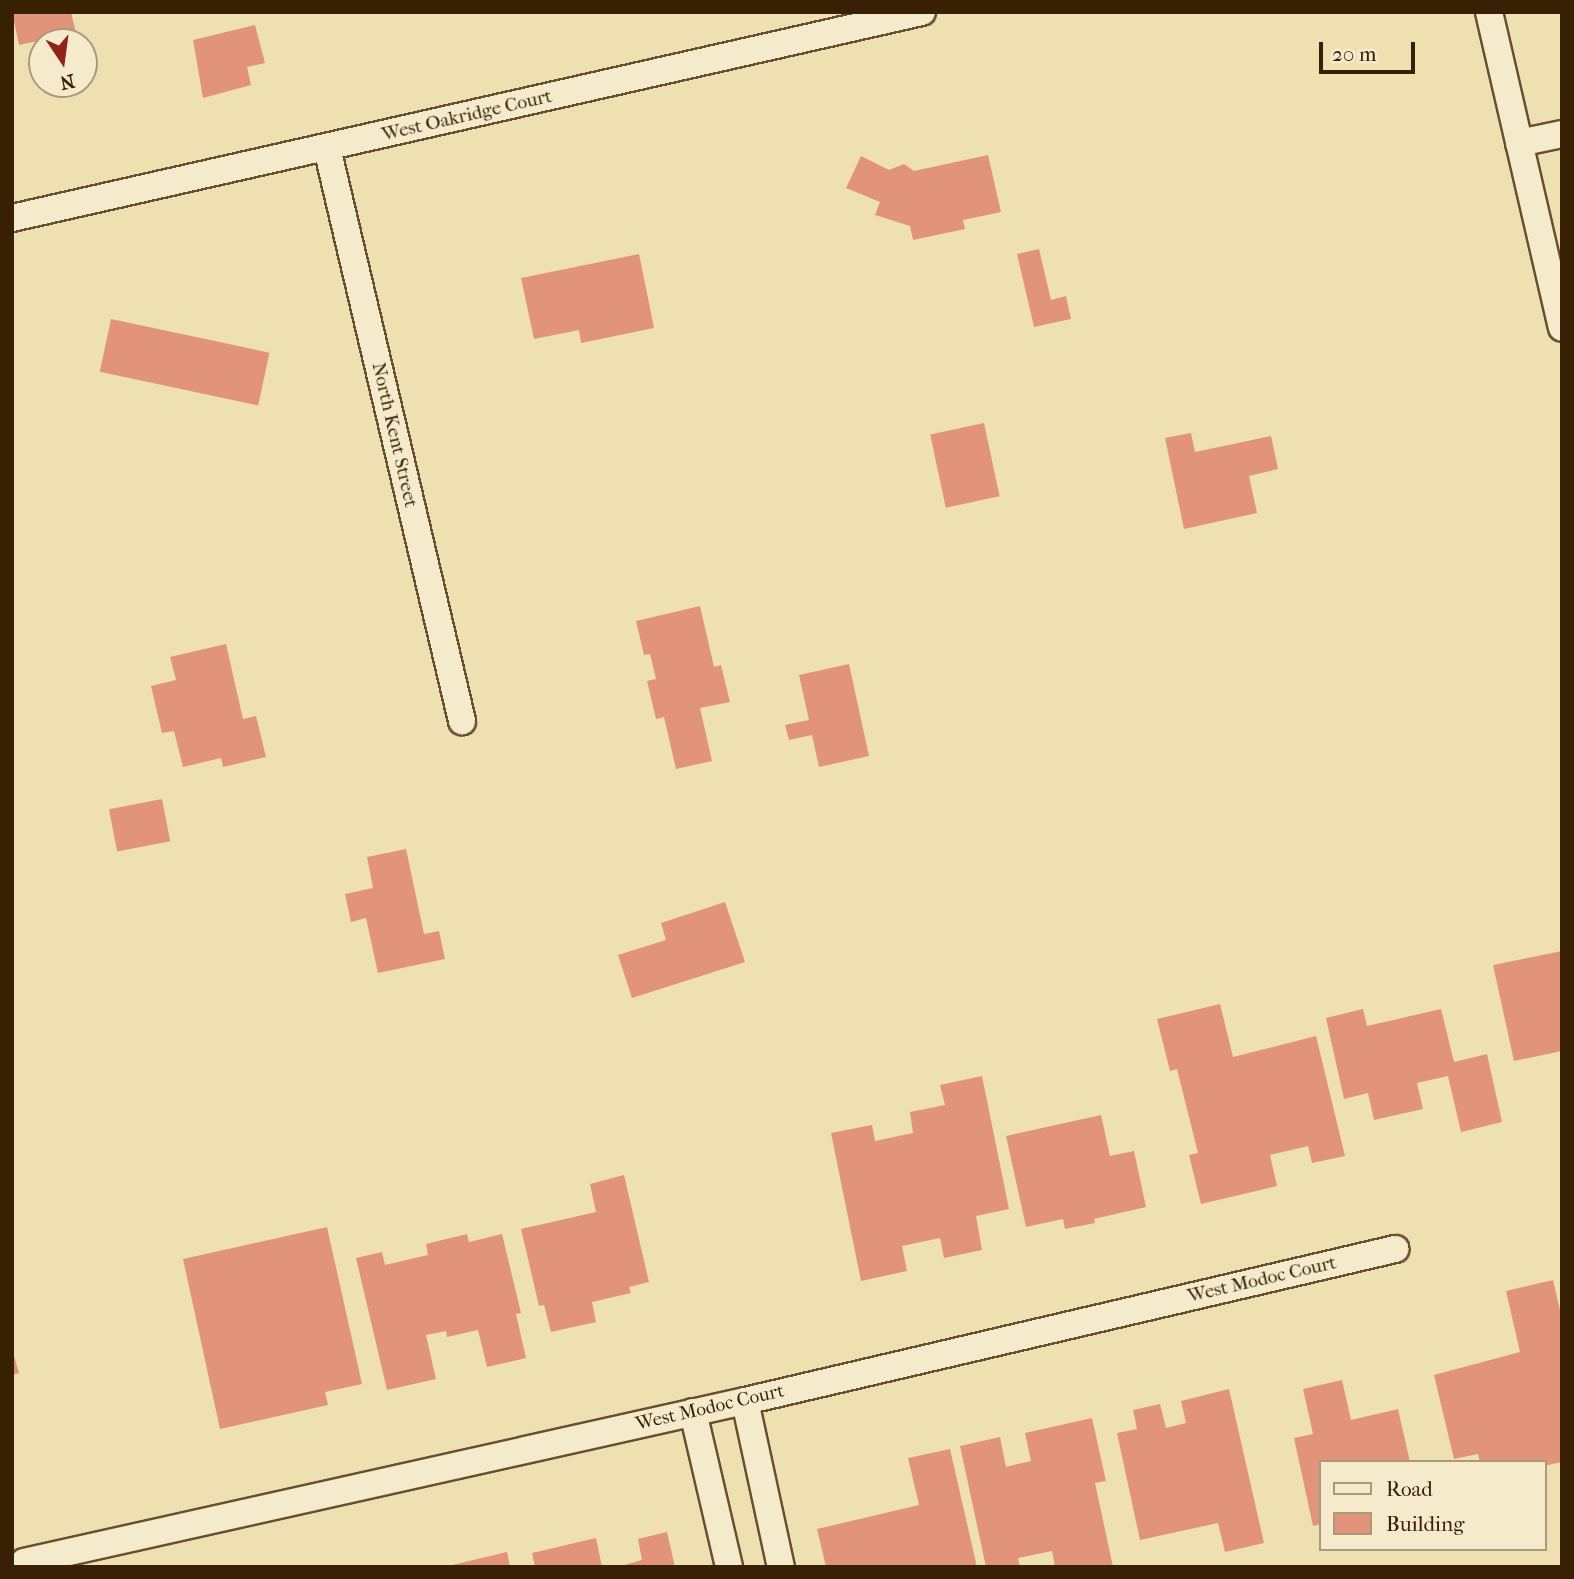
<!DOCTYPE html>
<html>
<head>
<meta charset="utf-8">
<style>
	body { margin:0 }
	#map { position:relative; width:1574px; height:1579px; overflow:hidden; background:#efe0b1; font-family:"IM FELL French Canon",serif }
	div>[style] { position:absolute }
	.building>* { inset:0; background:#e19479; transform-origin:0 0 }
	.roads { filter:drop-shadow(2px 0 #665030) drop-shadow(-2px 0 #665030) drop-shadow(0 2px #665030) drop-shadow(0 -2px #665030) }
	.street>* { height:26px; margin:-13px; padding:0 13px; transform-origin:13px; border-radius:13px; background:#f5ebcc }
	span { translate:-50% -50%; white-space:nowrap; text-align:center; line-height:1.15; -webkit-text-stroke:5px #f5ebcc; paint-order:stroke }
	.street-label { font-size:19px; color:#382005 }
	.frame { position:absolute; inset:0; border:14px solid #382005; pointer-events:none }
	.legend { position:absolute; left:1319px; top:1460px; width:228px; height:91px; box-sizing:border-box; background:#f5ebcc; border:2px solid #a99a7c; margin:0; padding:9px 12px; list-style:none; font-size:21px; color:#382005 }
	.legend li { display:flex; align-items:center; gap:14px; height:35px }
	.legend b { width:35px; border:2px solid #a99a7c }
	.north { position:absolute; left:28px; top:28px; width:70px; height:70px; box-sizing:border-box; background:#f5ebcc; border:2px solid #a99a7c; border-radius:50%; rotate:167deg; font-size:19px; font-weight:700; line-height:28px; text-align:center; color:#382005 }
	.north::after { content:''; display:block; margin:auto; width:24px; height:32px; background:#8f2418; clip-path:polygon(50% 0,100% 100%,50% 72%,0 100%) }
	.scale { position:absolute; left:1319px; top:42px; width:96px; height:32px; box-sizing:border-box; border:4px solid #382005; border-top:0; padding-left:9px; font-size:21px; line-height:24px; white-space:nowrap; color:#382005; -webkit-text-stroke:5px #f5ebcc; paint-order:stroke }
</style>
</head>
<body>
<div id="map">
	<div class="building">
		<div style="clip-path:polygon(12px 12px,71px 12px,76px 33px,19px 45px)"></div>
		<div style="clip-path:polygon(255px 25px,265px 63px,247px 67px,251px 85px,203px 98px,193px 40px)"></div>
		<div style="clip-path:polygon(988px 155px,1001px 212px,963px 220px,965px 229px,913px 240px,910px 226px,875px 215px,880px 202px,846px 188px,861px 156px,889px 170px,904px 164px,914px 171px)"></div>
		<div style="clip-path:polygon(1039px 249px,1051px 300px,1066px 296px,1071px 319px,1034px 327px,1017px 254px)"></div>
		<div style="clip-path:polygon(639px 254px,654px 328px,581px 343px,579px 330px,534px 339px,521px 278px)"></div>
		<div style="left:111px;top:319px;width:162px;height:54px;rotate:12deg"></div>
		<div style="left:984px;top:423px;width:75px;height:55px;rotate:78deg"></div>
		<div style="clip-path:polygon(1191px 433px,1195px 452px,1271px 436px,1278px 469px,1249px 476px,1257px 513px,1184px 529px,1165px 438px)"></div>
		<div style="clip-path:polygon(700px 606px,714px 667px,721px 665px,730px 702px,700px 708px,712px 761px,676px 769px,664px 717px,656px 719px,647px 681px,656px 679px,650px 654px,644px 655px,636px 621px)"></div>
		<div style="clip-path:polygon(226px 644px,243px 719px,256px 716px,266px 757px,223px 767px,221px 758px,183px 767px,174px 731px,162px 733px,151px 686px,176px 680px,170px 657px)"></div>
		<div style="clip-path:polygon(849px 664px,869px 756px,819px 767px,812px 735px,789px 740px,785px 725px,809px 720px,799px 675px)"></div>
		<div style="left:162px;top:799px;width:43px;height:54px;rotate:79deg"></div>
		<div style="clip-path:polygon(406px 849px,424px 934px,439px 931px,445px 959px,378px 973px,366px 918px,351px 922px,345px 894px,373px 888px,367px 857px)"></div>
		<div style="clip-path:polygon(725px 902px,745px 962px,632px 998px,618px 955px,666px 940px,661px 923px)"></div>
		<div style="clip-path:polygon(1562px 951px,1562px 1051px,1514px 1061px,1493px 965px)"></div>
		<div style="clip-path:polygon(1220px 1004px,1233px 1057px,1316px 1036px,1345px 1156px,1312px 1163px,1308px 1146px,1270px 1155px,1277px 1186px,1201px 1204px,1189px 1155px,1198px 1153px,1177px 1069px,1170px 1071px,1157px 1019px)"></div>
		<div style="clip-path:polygon(1363px 1009px,1367px 1026px,1441px 1009px,1454px 1062px,1487px 1054px,1502px 1122px,1461px 1132px,1448px 1076px,1417px 1083px,1423px 1109px,1374px 1120px,1368px 1093px,1344px 1099px,1326px 1018px)"></div>
		<div style="clip-path:polygon(982px 1076px,1009px 1209px,976px 1216px,982px 1250px,944px 1258px,940px 1238px,902px 1246px,907px 1271px,861px 1281px,831px 1133px,872px 1125px,875px 1141px,913px 1133px,910px 1112px,945px 1105px,940px 1085px)"></div>
		<div style="clip-path:polygon(1101px 1115px,1110px 1156px,1134px 1151px,1146px 1207px,1094px 1219px,1095px 1223px,1065px 1229px,1063px 1219px,1026px 1227px,1006px 1136px)"></div>
		<div style="clip-path:polygon(624px 1175px,649px 1282px,629px 1287px,631px 1293px,592px 1302px,596px 1322px,551px 1332px,544px 1305px,539px 1306px,521px 1229px,596px 1212px,590px 1184px)"></div>
		<div style="clip-path:polygon(327px 1227px,362px 1384px,325px 1392px,328px 1405px,220px 1429px,183px 1259px)"></div>
		<div style="clip-path:polygon(467px 1234px,469px 1242px,502px 1234px,521px 1313px,516px 1314px,526px 1358px,487px 1367px,478px 1330px,447px 1337px,446px 1331px,426px 1335px,436px 1379px,387px 1390px,356px 1258px,382px 1252px,385px 1265px,428px 1255px,426px 1244px)"></div>
		<div style="clip-path:polygon(1553px 1280px,1562px 1319px,1562px 1462px,1544px 1466px,1544px 1462px,1480px 1462px,1478px 1454px,1454px 1459px,1434px 1375px,1520px 1352px,1506px 1291px)"></div>
		<div style="clip-path:polygon(12px 1349px,19px 1373px,12px 1375px)"></div>
		<div style="clip-path:polygon(1342px 1380px,1351px 1420px,1398px 1409px,1410px 1462px,1320px 1462px,1320px 1524px,1313px 1526px,1294px 1438px,1313px 1434px,1303px 1389px)"></div>
		<div style="clip-path:polygon(1229px 1389px,1264px 1543px,1225px 1552px,1218px 1523px,1140px 1540px,1117px 1433px,1137px 1429px,1133px 1410px,1160px 1404px,1166px 1428px,1186px 1423px,1181px 1401px)"></div>
		<div style="clip-path:polygon(1092px 1418px,1106px 1481px,1095px 1483px,1113px 1567px,1055px 1567px,1052px 1551px,1018px 1558px,1020px 1567px,986px 1567px,960px 1446px,1000px 1437px,1006px 1467px,1031px 1461px,1025px 1433px)"></div>
		<div style="clip-path:polygon(950px 1449px,977px 1567px,826px 1567px,817px 1529px,919px 1505px,908px 1458px)"></div>
		<div style="clip-path:polygon(667px 1532px,675px 1567px,617px 1567px,642px 1560px,638px 1539px)"></div>
		<div style="clip-path:polygon(596px 1538px,602px 1567px,535px 1567px,532px 1553px)"></div>
		<div style="clip-path:polygon(507px 1552px,510px 1567px,448px 1567px,448px 1566px)"></div>
	</div>
	<div class="roads">
		<div class="street">
			<div style="left:1489px;top:12px;width:324px;rotate:77deg"></div>
			<div style="left:1519px;top:143px;width:44px;rotate:-11.8deg"></div>
			<div style="left:327px;top:148px;width:589px;rotate:76.74deg"></div>
			<div style="left:12px;top:218px;width:933px;rotate:-12.76deg"></div>
			<div style="left:745px;top:1401px;width:170px;rotate:77.8deg"></div>
			<div style="left:693px;top:1412px;width:159px;rotate:76.9deg"></div>
			<div style="left:24px;top:1562px;width:739px;rotate:-12.59deg"></div>
			<div style="left:745px;top:1401px;width:668px;rotate:-13.16deg"></div>
		</div>
	</div>
	<div class="street-label">
		<span style="left:467px;top:116px;rotate:-13deg">West Oakridge Court</span>
		<span style="left:394px;top:435px;rotate:77deg">North Kent Street</span>
		<span style="left:1262px;top:1280px;rotate:-13deg">West Modoc Court</span>
		<span style="left:710px;top:1408px;rotate:-13deg">West Modoc Court</span>
	</div>
	<div class="frame"></div>
	<ul class="legend">
	<li><b style="height:9px;background:#f5ebcc"></b>Road</li>
	<li><b style="height:19px;background:#e19479"></b>Building</li>
	</ul>
	<div class="north">N</div>
	<div class="scale">20 m</div>
</div>
</body>
</html>
